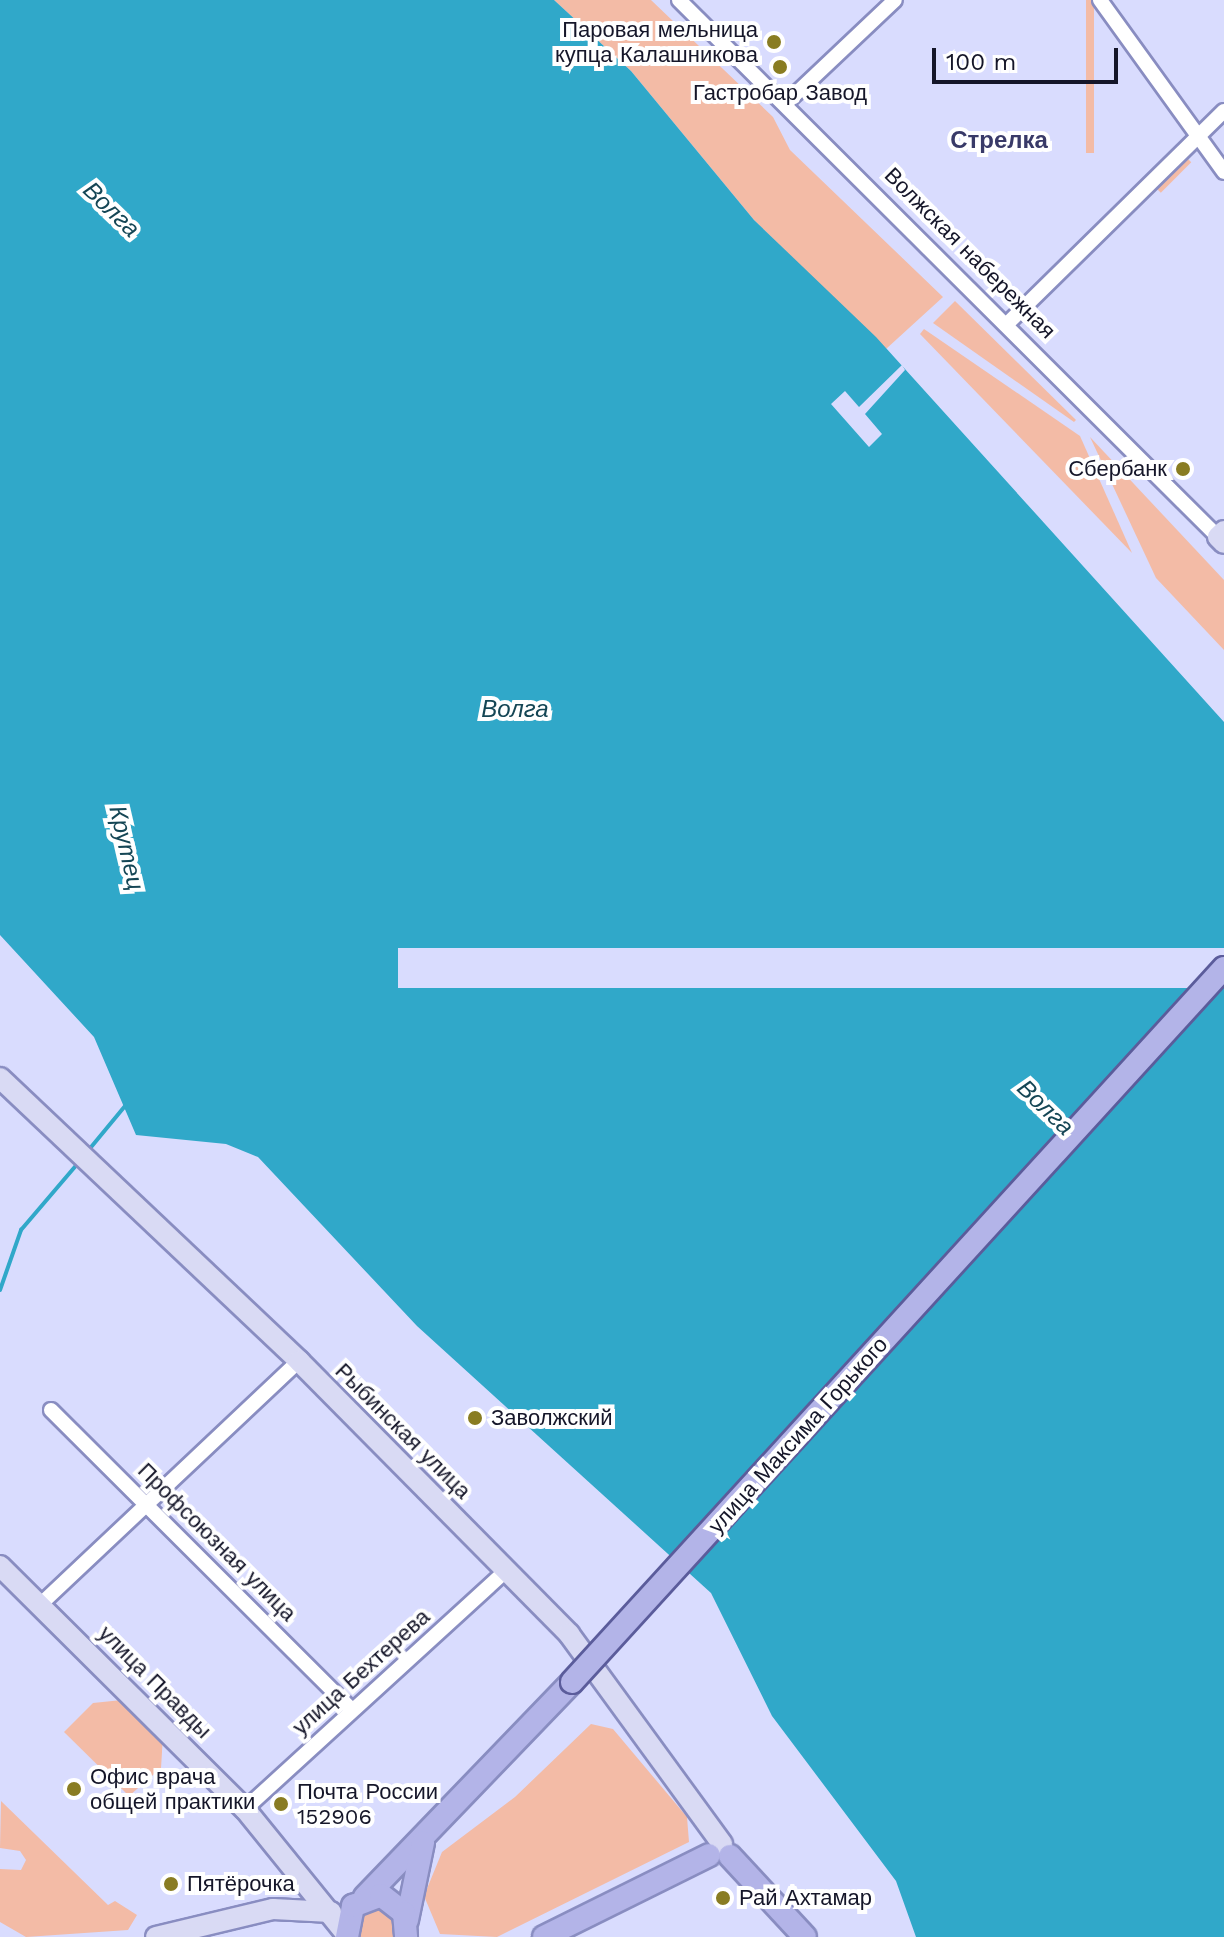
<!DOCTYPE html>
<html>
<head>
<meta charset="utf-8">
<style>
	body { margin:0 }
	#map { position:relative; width:1224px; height:1937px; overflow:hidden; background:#d9dcfe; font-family:"Work Sans",sans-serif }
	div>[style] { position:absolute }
	.green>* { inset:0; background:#f3bba6; transform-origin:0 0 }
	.water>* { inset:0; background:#30a8c9 }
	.pier>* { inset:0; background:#d9dcfe; transform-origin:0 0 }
	.stream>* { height:4px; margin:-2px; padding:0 2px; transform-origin:2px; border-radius:2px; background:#30a8c9 }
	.roads { filter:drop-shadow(2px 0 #898dc1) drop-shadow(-2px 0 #898dc1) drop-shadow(0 2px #898dc1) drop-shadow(0 -2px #898dc1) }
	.street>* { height:14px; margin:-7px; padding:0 7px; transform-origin:7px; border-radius:7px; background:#fff }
	.secondary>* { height:20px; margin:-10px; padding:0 10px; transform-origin:10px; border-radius:10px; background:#d9daf4 }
	.primary>* { height:22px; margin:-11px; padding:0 11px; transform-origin:11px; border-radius:11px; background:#b3b4e8 }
	.bridges { filter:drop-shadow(2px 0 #5b5c9b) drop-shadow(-2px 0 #5b5c9b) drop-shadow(0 2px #5b5c9b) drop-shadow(0 -2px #5b5c9b) }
	.primary-bridge>* { height:22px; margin:-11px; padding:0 11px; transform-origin:11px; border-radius:11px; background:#b3b4e8 }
	.dots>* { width:22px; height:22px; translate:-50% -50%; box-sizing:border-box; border:4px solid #fff; border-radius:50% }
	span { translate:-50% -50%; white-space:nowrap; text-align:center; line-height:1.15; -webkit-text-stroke:8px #fff; paint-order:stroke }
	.poi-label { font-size:22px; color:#151629 }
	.right { translate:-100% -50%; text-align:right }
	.left { translate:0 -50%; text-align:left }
	.street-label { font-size:22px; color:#151629 }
	.neighbourhood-label { font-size:24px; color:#393a68; font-weight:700 }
	.water-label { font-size:24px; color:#154655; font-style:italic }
	.scale { position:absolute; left:932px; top:48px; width:186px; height:36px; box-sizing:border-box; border:4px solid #151629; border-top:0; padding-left:10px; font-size:24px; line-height:28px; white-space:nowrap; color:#151629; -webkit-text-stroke:6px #fff; paint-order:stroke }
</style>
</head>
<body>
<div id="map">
	<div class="green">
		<div style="clip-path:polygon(554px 0,651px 0,773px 117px,790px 150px,943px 297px,886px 349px,754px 220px,631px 71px)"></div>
		<div style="left:1086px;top:0;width:8px;height:153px"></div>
		<div style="left:1187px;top:158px;width:6px;height:43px;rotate:45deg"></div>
		<div style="clip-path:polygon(955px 301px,1076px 420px,1074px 422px,933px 323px)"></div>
		<div style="clip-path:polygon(924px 329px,1080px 436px,1132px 553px,920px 334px)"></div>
		<div style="clip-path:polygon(1090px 437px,1224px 580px,1224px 650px,1156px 578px)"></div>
		<div style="clip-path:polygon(122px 1700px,163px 1735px,161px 1768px,129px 1796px,64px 1732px,93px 1703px)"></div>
		<div style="clip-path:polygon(591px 1724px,613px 1729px,687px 1817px,689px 1842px,497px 1937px,440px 1934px,424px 1896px,442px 1852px,515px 1797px)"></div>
		<div style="clip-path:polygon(1px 1801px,108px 1905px,115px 1901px,137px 1915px,128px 1930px,26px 1937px,0 1922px,0 1869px,21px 1870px,26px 1860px,20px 1851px,0 1848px)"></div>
		<div style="clip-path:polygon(375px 1905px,396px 1922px,393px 1937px,357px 1937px,357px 1915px)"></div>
	</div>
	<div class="water">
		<div style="clip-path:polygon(0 0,554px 0,631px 71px,754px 220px,876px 337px,1224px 722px,1224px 1937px,916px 1937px,896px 1881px,772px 1716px,711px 1593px,417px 1326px,258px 1157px,226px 1144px,136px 1135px,94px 1037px,0 935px)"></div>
	</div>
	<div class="pier">
		<div style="clip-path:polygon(902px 365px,905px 370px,865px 414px,882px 434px,869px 447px,831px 404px,845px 391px,859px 407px)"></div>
		<div style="left:1224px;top:948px;width:40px;height:826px;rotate:90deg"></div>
	</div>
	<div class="stream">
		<div style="left:87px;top:1152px;width:60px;rotate:-50.4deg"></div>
		<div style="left:0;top:1290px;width:64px;rotate:-70.7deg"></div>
		<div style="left:21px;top:1230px;width:89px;rotate:-49.5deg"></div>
	</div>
	<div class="roads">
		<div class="street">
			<div style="left:679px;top:0;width:761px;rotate:44.89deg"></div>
			<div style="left:1100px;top:0;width:212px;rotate:54.2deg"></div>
			<div style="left:785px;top:104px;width:151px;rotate:-43.4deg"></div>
			<div style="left:1007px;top:324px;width:304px;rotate:-44.5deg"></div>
			<div style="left:51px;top:1410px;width:422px;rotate:44.9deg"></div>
			<div style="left:42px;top:1603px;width:353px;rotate:-43.3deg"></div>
			<div style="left:245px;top:1809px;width:356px;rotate:-42.4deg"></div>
		</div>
		<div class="secondary">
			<div style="left:1224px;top:531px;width:8px;rotate:135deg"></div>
			<div style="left:1218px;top:537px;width:8px;rotate:45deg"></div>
			<div style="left:0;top:1078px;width:412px;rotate:43.4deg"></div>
			<div style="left:299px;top:1361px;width:384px;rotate:45.3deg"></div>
			<div style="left:569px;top:1634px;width:260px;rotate:53.9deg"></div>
			<div style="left:0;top:1566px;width:345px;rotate:44.8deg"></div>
			<div style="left:245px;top:1809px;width:162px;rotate:51deg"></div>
			<div style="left:156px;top:1937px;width:120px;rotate:-13.5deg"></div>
			<div style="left:273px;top:1909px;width:58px;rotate:3deg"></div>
		</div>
		<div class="primary">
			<div style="left:730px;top:1856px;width:110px;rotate:47.2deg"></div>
			<div style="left:365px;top:1897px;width:298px;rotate:-46.1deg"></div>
			<div style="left:407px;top:1920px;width:79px;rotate:-78.3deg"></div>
			<div style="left:347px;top:1937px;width:32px;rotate:-79deg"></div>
			<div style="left:353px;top:1906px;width:30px;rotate:-21deg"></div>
			<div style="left:381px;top:1895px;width:29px;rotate:38deg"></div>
			<div style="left:404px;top:1913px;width:24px;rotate:85deg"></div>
			<div style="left:544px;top:1937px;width:184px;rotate:-26.4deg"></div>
		</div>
	</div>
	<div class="bridges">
		<div class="primary-bridge">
			<div style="left:572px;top:1682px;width:967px;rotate:-47.6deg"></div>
		</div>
	</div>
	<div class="dots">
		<div style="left:774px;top:42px;background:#897c22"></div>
		<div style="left:780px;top:67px;background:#897c22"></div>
		<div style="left:1183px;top:469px;background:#897c22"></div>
		<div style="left:475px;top:1418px;background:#897c22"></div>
		<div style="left:74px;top:1789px;background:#897c22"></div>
		<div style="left:281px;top:1804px;background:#897c22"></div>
		<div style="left:171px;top:1884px;background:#897c22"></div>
		<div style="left:723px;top:1898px;background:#897c22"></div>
	</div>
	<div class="poi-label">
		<span class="right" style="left:758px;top:42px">Паровая мельница<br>купца Калашникова</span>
		<span style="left:780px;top:93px">Гастробар Завод</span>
		<span class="right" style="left:1167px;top:469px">Сбербанк</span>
		<span class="left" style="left:491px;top:1418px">Заволжский</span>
		<span class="left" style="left:90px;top:1789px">Офис врача<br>общей практики</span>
		<span class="left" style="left:297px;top:1804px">Почта России<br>152906</span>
		<span class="left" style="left:187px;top:1884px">Пятёрочка</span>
		<span class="left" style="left:739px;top:1898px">Рай Ахтамар</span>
	</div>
	<div class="street-label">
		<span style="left:970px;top:253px;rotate:45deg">Волжская набережная</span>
		<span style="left:403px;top:1431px;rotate:45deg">Рыбинская улица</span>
		<span style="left:798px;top:1435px;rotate:-48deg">улица Максима Горького</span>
		<span style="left:217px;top:1542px;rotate:45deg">Профсоюзная улица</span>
		<span style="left:361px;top:1672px;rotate:-42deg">улица Бехтерева</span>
		<span style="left:155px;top:1682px;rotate:45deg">улица Правды</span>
	</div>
	<div class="neighbourhood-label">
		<span style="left:999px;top:141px">Стрелка</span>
	</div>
	<div class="water-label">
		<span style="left:111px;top:210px;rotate:44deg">Волга</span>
		<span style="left:515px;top:710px">Волга</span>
		<span style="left:126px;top:848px;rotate:77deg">Крутец</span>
		<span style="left:1045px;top:1108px;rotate:44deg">Волга</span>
	</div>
	<div class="scale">100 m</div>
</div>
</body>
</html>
